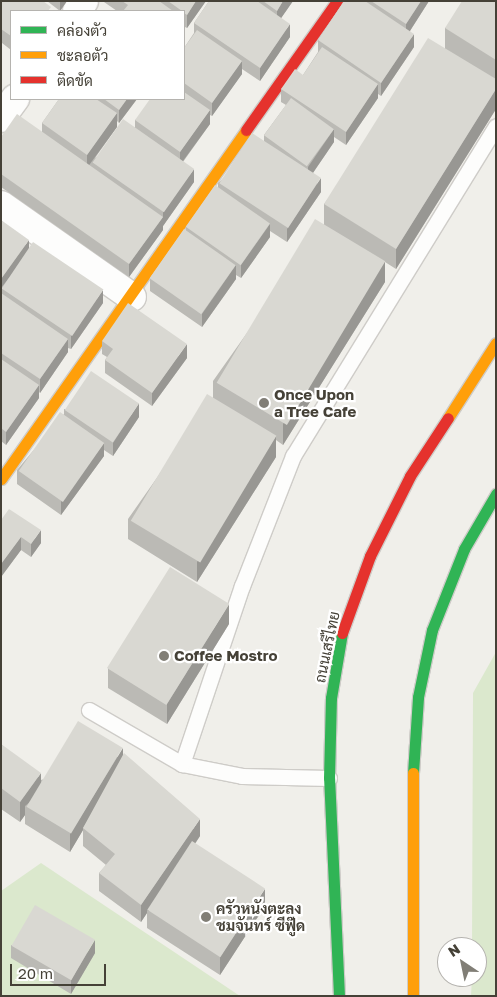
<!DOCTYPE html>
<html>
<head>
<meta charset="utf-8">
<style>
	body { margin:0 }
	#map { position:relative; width:497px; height:997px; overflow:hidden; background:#f0efea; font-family:"Golos Text",Sarabun,sans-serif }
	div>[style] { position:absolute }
	.green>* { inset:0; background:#dbe8cd }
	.roads { filter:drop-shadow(1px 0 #ceccc8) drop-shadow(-1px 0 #ceccc8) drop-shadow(0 1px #ceccc8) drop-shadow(0 -1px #ceccc8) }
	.lane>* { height:15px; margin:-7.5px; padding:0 7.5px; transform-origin:7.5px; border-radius:7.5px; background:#fdfdfc }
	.street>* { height:28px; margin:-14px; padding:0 14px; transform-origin:14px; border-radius:14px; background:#fdfdfc }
	.fast>* { height:11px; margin:-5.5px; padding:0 5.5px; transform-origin:5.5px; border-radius:5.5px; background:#30b455 }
	.slow>* { height:11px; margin:-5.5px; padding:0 5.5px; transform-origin:5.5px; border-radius:5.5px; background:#ff9f0a }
	.jam>* { height:11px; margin:-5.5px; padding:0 5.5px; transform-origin:5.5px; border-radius:5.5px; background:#e5322d }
	.wall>* { inset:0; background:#bbbab5 }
	.shaded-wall>* { inset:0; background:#989793 }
	.building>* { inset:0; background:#d9d8d2; transform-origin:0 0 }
	.dots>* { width:14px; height:14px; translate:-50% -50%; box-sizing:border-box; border:2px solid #fff; border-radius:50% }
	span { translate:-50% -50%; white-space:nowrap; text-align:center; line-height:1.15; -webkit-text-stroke:4.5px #fff; paint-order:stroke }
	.poi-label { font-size:15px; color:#454137; font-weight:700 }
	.left { translate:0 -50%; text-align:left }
	.street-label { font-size:15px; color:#454137 }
	.frame { position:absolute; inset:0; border:2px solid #454137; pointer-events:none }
	.legend { position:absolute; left:10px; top:10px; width:175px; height:90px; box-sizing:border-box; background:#fff; border:1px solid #b5b3af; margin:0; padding:6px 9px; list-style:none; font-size:15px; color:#454137 }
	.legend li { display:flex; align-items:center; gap:10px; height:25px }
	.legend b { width:25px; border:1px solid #b5b3af }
	.north { position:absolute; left:437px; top:937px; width:50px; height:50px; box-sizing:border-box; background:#fff; border:1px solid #b5b3af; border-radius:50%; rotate:326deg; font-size:14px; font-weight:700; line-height:20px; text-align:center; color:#454137 }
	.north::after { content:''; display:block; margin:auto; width:18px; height:22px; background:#817e76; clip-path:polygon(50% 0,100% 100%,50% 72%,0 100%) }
	.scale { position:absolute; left:10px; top:964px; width:96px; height:22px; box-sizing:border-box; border:2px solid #454137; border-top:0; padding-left:6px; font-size:15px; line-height:18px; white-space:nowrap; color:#454137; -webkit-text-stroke:4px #fff; paint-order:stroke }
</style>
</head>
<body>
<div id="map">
	<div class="green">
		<div style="clip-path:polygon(496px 652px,496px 996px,471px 996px,472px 977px,477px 977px,477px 947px,472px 947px,473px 693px)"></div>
		<div style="clip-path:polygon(41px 863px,240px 996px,1px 996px,1px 891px)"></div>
	</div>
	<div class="roads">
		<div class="lane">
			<div style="left:89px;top:710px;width:108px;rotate:30.1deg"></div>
			<div style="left:182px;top:764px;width:61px;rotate:11.3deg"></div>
			<div style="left:242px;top:776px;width:87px;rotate:1.3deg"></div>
			<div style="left:182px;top:764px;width:188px;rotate:-71.4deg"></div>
			<div style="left:242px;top:586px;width:140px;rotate:-68.6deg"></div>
			<div style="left:293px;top:456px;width:387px;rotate:-58.4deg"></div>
		</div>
		<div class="street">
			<div style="left:77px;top:11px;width:12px;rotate:-55deg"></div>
			<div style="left:1px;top:118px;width:24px;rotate:-54deg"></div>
			<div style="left:1px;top:205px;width:160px;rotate:35.1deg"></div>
		</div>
		<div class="fast">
			<div style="left:413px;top:773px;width:76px;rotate:-86.2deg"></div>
			<div style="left:418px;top:697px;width:68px;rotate:-78.2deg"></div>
			<div style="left:432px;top:630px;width:87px;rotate:-68.4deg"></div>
			<div style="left:464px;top:549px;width:64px;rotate:-59.8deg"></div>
			<div style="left:339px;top:996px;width:218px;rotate:-92.6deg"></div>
			<div style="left:329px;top:778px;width:80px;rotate:-88.6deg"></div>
			<div style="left:331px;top:698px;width:66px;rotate:-80.4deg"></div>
		</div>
		<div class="slow">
			<div style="left:448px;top:418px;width:89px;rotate:-57.4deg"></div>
			<div style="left:1px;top:479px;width:426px;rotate:-54.9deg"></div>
			<div style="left:413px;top:773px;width:223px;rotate:90deg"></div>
		</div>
		<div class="jam">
			<div style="left:246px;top:130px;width:158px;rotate:-54.8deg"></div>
			<div style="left:342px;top:633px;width:82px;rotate:-70deg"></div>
			<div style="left:370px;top:556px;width:89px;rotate:-63.4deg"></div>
			<div style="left:410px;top:476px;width:69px;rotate:-56.8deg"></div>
		</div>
	</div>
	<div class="wall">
		<div style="clip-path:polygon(1px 1px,51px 11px,11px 11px,11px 50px,2px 43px,2px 50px,1px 52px)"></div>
		<div style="clip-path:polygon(47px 1px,67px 1px,60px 11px)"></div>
		<div style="clip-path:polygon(104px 1px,206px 1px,187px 28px,185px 27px,185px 33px,184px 34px,184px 11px,117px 11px,104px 2px)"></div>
		<div style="clip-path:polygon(209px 1px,293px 1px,281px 18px,290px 37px,260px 81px,242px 69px,242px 74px,212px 116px,210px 115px,210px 124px,183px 162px,194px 182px,163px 226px,163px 225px,163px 230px,129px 277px,1px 187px,1px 137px,42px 132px,42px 123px,59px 99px,137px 99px,119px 123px,117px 121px,117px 127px,95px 158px,135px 127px,135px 120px,184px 99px,184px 48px,194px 33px,194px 23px)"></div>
		<div style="clip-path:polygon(344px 1px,429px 1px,410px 31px,414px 47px,381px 96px,378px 94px,378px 98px,346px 145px,334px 137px,334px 142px,313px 173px,321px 192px,287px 242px,270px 231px,270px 237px,241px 278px,236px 275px,236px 279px,202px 327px,150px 291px,150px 278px,186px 231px,186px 227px,218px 188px,218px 183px,264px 141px,264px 135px,286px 105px,281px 102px,281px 89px,303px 75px,318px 52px,318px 40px)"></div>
		<div style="clip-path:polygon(496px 1px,496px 109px,396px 269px,385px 262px,385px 282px,283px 445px,276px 440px,276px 457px,197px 582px,128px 539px,128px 519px,213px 398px,213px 381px,324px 224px,324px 204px,445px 48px,445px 28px)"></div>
		<div style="clip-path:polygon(1px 220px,29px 248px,103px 303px,71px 349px,68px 348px,68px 352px,40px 393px,39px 392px,39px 398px,6px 445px,1px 441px)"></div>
		<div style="clip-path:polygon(102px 341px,187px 358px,152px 406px,105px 373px,105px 360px,107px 357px,102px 354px)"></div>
		<div style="clip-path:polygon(64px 409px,139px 417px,113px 456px,104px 450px,104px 456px,61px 515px,17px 484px,17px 470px,64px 414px)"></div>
		<div style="clip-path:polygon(1px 520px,41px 543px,31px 557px,21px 550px,1px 577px)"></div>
		<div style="clip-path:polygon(229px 624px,167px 724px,108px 688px,108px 668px)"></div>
		<div style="clip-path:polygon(1px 744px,41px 780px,123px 755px,200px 836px,195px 844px,265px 906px,220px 975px,147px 928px,147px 913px,141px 922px,99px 891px,99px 873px,106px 865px,83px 846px,83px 830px,70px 852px,25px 824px,25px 815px,20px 822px,1px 809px)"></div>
		<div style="clip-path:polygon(11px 945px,95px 953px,71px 994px,11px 958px)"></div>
	</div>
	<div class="shaded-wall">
		<div style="clip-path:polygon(60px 1px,67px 1px,60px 11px)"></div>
		<div style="clip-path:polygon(196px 1px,206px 1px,187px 28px,187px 15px)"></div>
		<div style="clip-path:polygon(283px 1px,293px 1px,277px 24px,277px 11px)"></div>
		<div style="clip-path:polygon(421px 1px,429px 1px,406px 37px,406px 24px)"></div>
		<div style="clip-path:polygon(185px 19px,185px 33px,184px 34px,184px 21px)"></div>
		<div style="clip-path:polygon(290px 24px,290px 37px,260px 81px,260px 68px)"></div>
		<div style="clip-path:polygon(414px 34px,414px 47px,381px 96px,381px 83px)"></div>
		<div style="clip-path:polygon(2px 37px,2px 50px,1px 52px,1px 38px)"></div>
		<div style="clip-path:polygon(242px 61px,242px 74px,212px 116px,212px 103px)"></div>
		<div style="clip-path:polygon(378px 84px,378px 98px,346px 145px,346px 132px)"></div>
		<div style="clip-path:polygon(496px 89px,496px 109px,396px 269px,396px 249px)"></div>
		<div style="clip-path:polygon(127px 99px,137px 99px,119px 123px,119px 110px)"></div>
		<div style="clip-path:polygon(210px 110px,210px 124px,180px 165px,180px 152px)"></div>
		<div style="clip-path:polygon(117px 113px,117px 127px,87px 168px,87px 155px)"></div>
		<div style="clip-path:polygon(334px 129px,334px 142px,308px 180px,308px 167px)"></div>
		<div style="clip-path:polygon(194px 169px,194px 182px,163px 226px,163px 212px)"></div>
		<div style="clip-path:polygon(321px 178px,321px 192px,287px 242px,287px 229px)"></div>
		<div style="clip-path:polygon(163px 217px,163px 230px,129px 277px,129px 264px)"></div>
		<div style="clip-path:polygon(270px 224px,270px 237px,241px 278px,241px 265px)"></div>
		<div style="clip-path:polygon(29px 240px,29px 253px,1px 288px,1px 279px)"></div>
		<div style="clip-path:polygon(385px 261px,385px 282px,283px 445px,283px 424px)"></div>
		<div style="clip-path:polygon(236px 265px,236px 279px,202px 327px,202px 314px)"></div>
		<div style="clip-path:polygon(103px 290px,103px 303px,71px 349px,71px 336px)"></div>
		<div style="clip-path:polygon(68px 339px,68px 352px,40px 393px,40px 379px)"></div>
		<div style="clip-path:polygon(187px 344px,187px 358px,152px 406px,152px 393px)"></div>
		<div style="clip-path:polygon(39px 385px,39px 398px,6px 445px,6px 432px)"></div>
		<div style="clip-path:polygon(139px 403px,139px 417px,113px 456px,113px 443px)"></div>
		<div style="clip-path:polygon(276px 436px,276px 457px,197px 582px,197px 562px)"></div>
		<div style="clip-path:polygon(104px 443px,104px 456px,61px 515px,61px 502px)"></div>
		<div style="clip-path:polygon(41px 530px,41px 543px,31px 557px,31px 544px)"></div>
		<div style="clip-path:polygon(21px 537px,21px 550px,1px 577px,1px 564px)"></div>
		<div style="clip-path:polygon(229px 604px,229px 624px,167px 724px,167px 704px)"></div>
		<div style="clip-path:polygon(123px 748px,123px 766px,83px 828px,83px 830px,70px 852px,70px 834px)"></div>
		<div style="clip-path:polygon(41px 773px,41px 793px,25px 806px,25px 815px,20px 822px,20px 802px)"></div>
		<div style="clip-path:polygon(200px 819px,200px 836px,149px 911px,147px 910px,147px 913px,141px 922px,141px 905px)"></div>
		<div style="clip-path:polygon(265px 889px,265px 906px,220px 975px,220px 957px)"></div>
		<div style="clip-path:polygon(95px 940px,95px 953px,71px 994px,71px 980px)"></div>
	</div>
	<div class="building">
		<div style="clip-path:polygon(1px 1px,43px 1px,51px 7px,48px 11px,11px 11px,11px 36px,1px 29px)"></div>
		<div style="clip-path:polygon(122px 1px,159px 1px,173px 11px,123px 11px,128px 5px)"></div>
		<div style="clip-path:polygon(168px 1px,196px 1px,187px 15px,184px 13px,184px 11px,182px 11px)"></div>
		<div style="clip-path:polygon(209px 1px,257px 1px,290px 24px,260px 68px,194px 23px)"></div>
		<div style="clip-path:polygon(263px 1px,283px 1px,277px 11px)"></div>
		<div style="clip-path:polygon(344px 1px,365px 1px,414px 34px,381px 83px,318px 40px)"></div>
		<div style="clip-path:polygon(371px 1px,421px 1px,406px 24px)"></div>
		<div style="clip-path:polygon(462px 1px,496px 1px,496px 60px,445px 28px)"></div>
		<div style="clip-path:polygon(197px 30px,242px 61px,212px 103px,184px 83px,184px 48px)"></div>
		<div style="clip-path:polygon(428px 38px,496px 79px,496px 89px,396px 249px,324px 204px)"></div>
		<div style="clip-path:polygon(322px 47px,378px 84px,346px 132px,281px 89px,295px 69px,303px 75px)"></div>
		<div style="clip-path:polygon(184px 92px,210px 110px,180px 152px,135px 120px,150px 99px,184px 99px)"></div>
		<div style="left:291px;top:98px;width:53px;height:46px;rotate:36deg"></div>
		<div style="clip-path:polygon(59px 99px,96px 99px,117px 113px,87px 155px,42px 123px)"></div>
		<div style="clip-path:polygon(104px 99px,127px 99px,119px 110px)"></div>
		<div style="clip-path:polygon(17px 114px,163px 217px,129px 264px,1px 174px,1px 137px)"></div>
		<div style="left:123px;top:119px;width:87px;height:53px;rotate:35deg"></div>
		<div style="left:252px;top:133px;width:82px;height:60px;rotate:33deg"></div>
		<div style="left:215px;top:185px;width:67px;height:51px;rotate:35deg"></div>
		<div style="left:315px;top:219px;width:82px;height:191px;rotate:31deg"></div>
		<div style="clip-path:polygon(1px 220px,29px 240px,1px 279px)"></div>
		<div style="left:184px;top:229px;width:63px;height:60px;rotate:35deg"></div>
		<div style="left:33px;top:242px;width:85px;height:56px;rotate:34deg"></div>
		<div style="clip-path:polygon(1px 293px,68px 339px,40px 379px,1px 353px)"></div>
		<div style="clip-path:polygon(128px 303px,187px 344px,152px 393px,105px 360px,113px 349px,102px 341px)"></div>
		<div style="clip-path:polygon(1px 359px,39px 385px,6px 432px,1px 428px)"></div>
		<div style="left:91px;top:371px;width:58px;height:47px;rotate:34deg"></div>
		<div style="left:207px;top:394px;width:81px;height:148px;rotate:31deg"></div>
		<div style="left:60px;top:412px;width:54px;height:72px;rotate:35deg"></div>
		<div style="clip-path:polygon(9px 509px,41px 530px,31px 544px,21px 537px,1px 564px,1px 520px)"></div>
		<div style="left:170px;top:567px;width:70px;height:119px;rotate:32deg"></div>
		<div style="left:78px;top:721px;width:52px;height:100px;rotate:31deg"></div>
		<div style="clip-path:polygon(1px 744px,41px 773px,20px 802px,1px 788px)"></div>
		<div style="clip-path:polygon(124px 753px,200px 819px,141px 905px,99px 873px,115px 854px,83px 828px)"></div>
		<div style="left:192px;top:841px;width:87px;height:82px;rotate:33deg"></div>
		<div style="left:35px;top:905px;width:69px;height:47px;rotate:30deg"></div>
	</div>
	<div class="dots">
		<div style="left:264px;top:403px;background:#817e76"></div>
		<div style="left:164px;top:656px;background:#817e76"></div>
		<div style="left:206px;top:917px;background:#817e76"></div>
	</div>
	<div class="poi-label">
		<span class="left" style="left:274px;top:403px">Once Upon<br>a Tree Cafe</span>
		<span class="left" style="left:174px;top:656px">Coffee Mostro</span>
		<span class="left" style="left:216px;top:917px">ครัวหนังตะลุง<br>ชมจันทร์ ซีฟู๊ด</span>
	</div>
	<div class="street-label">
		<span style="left:327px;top:647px;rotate:-78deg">ถนนเสรีไทย</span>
	</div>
	<div class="frame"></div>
	<ul class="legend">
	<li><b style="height:6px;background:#30b455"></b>คล่องตัว</li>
	<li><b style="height:6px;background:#ff9f0a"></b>ชะลอตัว</li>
	<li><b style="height:6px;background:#e5322d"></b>ติดขัด</li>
	</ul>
	<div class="north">N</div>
	<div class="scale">20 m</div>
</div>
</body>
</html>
